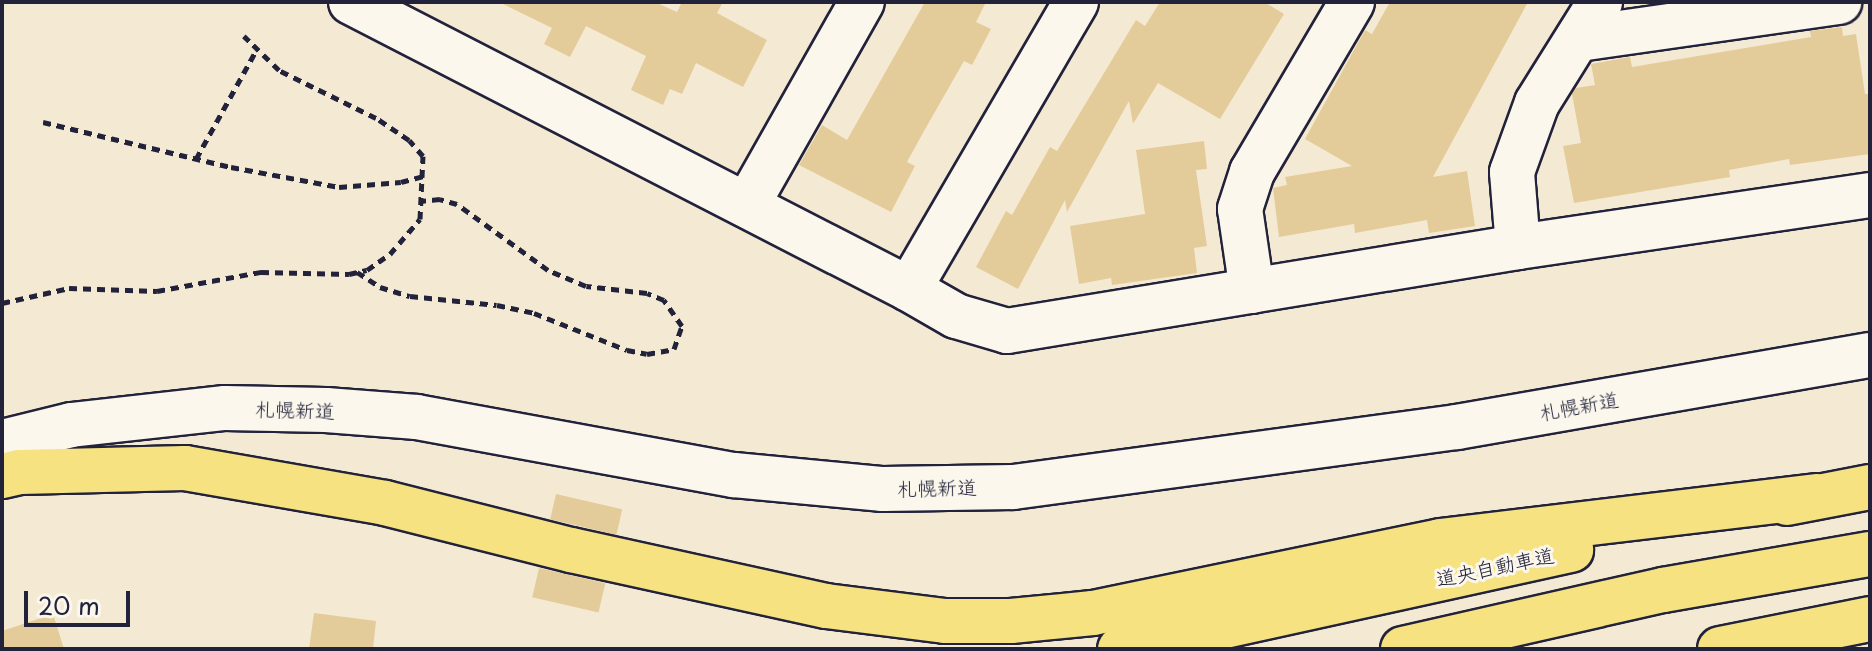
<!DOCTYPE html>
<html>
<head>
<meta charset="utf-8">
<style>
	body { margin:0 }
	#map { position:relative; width:1872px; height:651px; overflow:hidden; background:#f4ead3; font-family:"Playpen Sans","Klee One",sans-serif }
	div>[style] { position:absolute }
	.building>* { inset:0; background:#e4cb9a; transform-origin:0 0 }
	.path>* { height:5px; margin-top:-2.5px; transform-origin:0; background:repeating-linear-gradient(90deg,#22223b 0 8px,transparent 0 14px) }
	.roads { filter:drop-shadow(2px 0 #22223b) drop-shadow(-2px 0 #22223b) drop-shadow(0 2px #22223b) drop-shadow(0 -2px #22223b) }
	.minor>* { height:44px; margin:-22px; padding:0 22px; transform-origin:22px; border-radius:22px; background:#fbf7ec }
	.highway>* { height:44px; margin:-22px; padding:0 22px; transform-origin:22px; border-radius:22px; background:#f7e281 }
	span { translate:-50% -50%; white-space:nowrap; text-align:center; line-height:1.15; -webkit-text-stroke:6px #fbf7ec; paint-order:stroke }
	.street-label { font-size:20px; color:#22223b }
	.frame { position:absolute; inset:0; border:4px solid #22223b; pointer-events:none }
	.scale { position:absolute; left:24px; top:591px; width:106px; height:36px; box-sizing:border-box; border:4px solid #22223b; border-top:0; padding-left:10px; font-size:24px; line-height:28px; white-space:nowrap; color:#22223b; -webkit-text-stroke:6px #fbf7ec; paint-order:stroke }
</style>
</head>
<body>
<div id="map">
	<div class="building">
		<div style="clip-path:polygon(499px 2px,655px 2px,677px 12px,682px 2px,723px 2px,717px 13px,767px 40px,743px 87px,696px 63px,682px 94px,670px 89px,663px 105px,631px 90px,646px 56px,586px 26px,570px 57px,544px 44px,552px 28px)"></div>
		<div style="clip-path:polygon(925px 2px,986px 2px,976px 22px,991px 29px,972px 65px,964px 61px,924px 131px,907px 162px,915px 166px,891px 212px,799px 165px,822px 125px,847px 140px)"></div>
		<div style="clip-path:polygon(1160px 2px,1264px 2px,1284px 14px,1220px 119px,1158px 83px,1133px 124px,1129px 101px,1067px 212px,1065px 200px,1018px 289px,976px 267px,1006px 211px,1012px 215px,1050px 147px,1057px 151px,1136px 20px,1145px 26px)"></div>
		<div style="clip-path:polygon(1390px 2px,1528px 2px,1433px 177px,1467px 171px,1475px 226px,1429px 233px,1427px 220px,1355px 233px,1354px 224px,1279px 237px,1273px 188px,1287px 185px,1285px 177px,1352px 166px,1305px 139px,1365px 30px,1372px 34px)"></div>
		<div style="clip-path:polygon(1842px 27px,1843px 36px,1856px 34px,1865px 94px,1870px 94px,1870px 154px,1790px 165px,1789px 159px,1729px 170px,1730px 177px,1574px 203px,1563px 146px,1581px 143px,1572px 94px,1576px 88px,1595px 85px,1591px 64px,1630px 57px,1632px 67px,1811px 37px,1810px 31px)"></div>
		<div style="clip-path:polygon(1204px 141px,1207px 169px,1196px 170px,1207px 246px,1194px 248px,1197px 273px,1112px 285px,1111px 278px,1079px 284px,1070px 226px,1145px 214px,1136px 150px)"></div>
		<div style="left:556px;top:494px;width:68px;height:26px;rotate:13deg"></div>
		<div style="left:539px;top:568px;width:68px;height:30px;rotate:13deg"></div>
		<div style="clip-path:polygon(314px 613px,376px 621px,373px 649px,309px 649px)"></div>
		<div style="clip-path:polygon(53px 614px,64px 649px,2px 649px,2px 631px)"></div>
	</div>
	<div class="path">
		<div style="left:43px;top:122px;width:193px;rotate:13.5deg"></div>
		<div style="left:231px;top:167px;width:110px;rotate:10.5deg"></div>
		<div style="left:339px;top:187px;width:62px;rotate:-4.6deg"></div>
		<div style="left:401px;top:182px;width:23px;rotate:-15deg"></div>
		<div style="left:196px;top:159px;width:126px;rotate:-61deg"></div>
		<div style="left:357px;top:272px;width:27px;rotate:33deg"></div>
		<div style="left:380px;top:287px;width:31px;rotate:17deg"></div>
		<div style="left:410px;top:296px;width:87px;rotate:5.9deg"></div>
		<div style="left:497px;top:305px;width:38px;rotate:12deg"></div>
		<div style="left:534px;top:313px;width:100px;rotate:21.7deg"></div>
		<div style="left:627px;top:350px;width:20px;rotate:11deg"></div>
		<div style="left:647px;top:354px;width:27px;rotate:-10deg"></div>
		<div style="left:674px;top:349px;width:24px;rotate:-71deg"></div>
		<div style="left:682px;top:326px;width:32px;rotate:-125deg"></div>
		<div style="left:664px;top:300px;width:18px;rotate:-158deg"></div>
		<div style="left:647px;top:293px;width:61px;rotate:-173.5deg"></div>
		<div style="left:586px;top:286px;width:41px;rotate:-157.2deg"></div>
		<div style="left:548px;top:270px;width:112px;rotate:-144deg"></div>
		<div style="left:457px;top:204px;width:18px;rotate:-164deg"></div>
		<div style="left:440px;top:199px;width:18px;rotate:174deg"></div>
		<div style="left:2px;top:303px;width:69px;rotate:-12.6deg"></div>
		<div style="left:69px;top:288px;width:88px;rotate:2deg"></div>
		<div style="left:157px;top:291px;width:106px;rotate:-10.4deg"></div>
		<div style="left:261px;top:272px;width:88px;rotate:1.3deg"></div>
		<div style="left:349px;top:274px;width:18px;rotate:-13deg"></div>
		<div style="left:367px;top:270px;width:28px;rotate:-35deg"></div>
		<div style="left:390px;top:254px;width:46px;rotate:-49.4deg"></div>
		<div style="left:420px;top:219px;width:63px;rotate:-87.3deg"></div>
		<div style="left:423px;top:156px;width:21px;rotate:-131deg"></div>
		<div style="left:409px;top:140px;width:40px;rotate:-146deg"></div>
		<div style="left:376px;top:118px;width:108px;rotate:-153.7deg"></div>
		<div style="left:279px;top:70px;width:49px;rotate:-135.8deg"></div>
	</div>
	<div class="roads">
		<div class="minor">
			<div style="left:351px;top:2px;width:627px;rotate:27.22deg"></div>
			<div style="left:909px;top:289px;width:332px;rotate:-59.8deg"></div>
			<div style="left:1578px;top:39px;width:264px;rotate:-8.1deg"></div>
			<div style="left:747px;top:205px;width:233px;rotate:-60.5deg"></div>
			<div style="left:1518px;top:247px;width:75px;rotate:-94.6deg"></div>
			<div style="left:1512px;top:172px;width:73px;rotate:-70.1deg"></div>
			<div style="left:1537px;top:103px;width:119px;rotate:-58deg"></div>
			<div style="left:909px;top:289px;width:54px;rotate:29.9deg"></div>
			<div style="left:956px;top:316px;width:53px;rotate:16.4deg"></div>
			<div style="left:1007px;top:331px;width:518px;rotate:-9.33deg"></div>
			<div style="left:1518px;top:247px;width:356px;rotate:-8.4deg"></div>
			<div style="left:1252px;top:291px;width:83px;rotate:-98.3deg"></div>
			<div style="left:1240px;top:209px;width:39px;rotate:-72deg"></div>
			<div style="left:1252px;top:172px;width:197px;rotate:-59.5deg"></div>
			<div style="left:2px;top:442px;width:71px;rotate:-13.8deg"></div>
			<div style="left:71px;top:425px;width:155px;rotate:-6.3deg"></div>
			<div style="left:225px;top:408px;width:101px;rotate:1.1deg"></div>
			<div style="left:326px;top:410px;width:91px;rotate:4.4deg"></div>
			<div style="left:417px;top:417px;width:322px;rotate:10.4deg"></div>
			<div style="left:734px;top:475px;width:150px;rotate:5.4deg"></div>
			<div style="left:883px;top:489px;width:130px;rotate:-0.9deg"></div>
			<div style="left:1013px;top:487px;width:448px;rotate:-7.7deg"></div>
			<div style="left:1457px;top:427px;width:419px;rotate:-9.9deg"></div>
		</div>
		<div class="highway">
			<div style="left:2px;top:476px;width:18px;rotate:-13deg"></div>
			<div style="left:20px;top:472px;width:165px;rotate:-1.4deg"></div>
			<div style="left:185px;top:468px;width:203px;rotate:9.9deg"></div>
			<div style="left:385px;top:503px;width:192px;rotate:14.2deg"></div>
			<div style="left:571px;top:550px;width:261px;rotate:12.4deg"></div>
			<div style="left:826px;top:606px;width:120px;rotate:7.2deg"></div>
			<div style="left:945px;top:621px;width:66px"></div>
			<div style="left:1011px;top:621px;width:82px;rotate:-5.6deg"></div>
			<div style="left:1093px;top:613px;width:354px;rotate:-11.7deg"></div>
			<div style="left:1440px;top:541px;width:379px;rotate:-6.8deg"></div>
			<div style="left:1787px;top:503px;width:85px;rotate:-10.9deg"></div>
			<div style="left:1120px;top:649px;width:462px;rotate:-12.4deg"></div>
			<div style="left:1403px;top:649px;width:267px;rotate:-12.8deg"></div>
			<div style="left:1663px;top:590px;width:210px;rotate:-9.9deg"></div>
			<div style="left:1720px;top:649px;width:153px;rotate:-11.3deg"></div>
		</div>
	</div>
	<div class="street-label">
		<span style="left:1579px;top:406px;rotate:-10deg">札幌新道</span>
		<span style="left:295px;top:410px;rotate:2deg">札幌新道</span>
		<span style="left:937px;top:488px;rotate:-1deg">札幌新道</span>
		<span style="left:1495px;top:567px;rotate:-12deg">道央自動車道</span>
	</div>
	<div class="frame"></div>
	<div class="scale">20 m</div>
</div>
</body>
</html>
